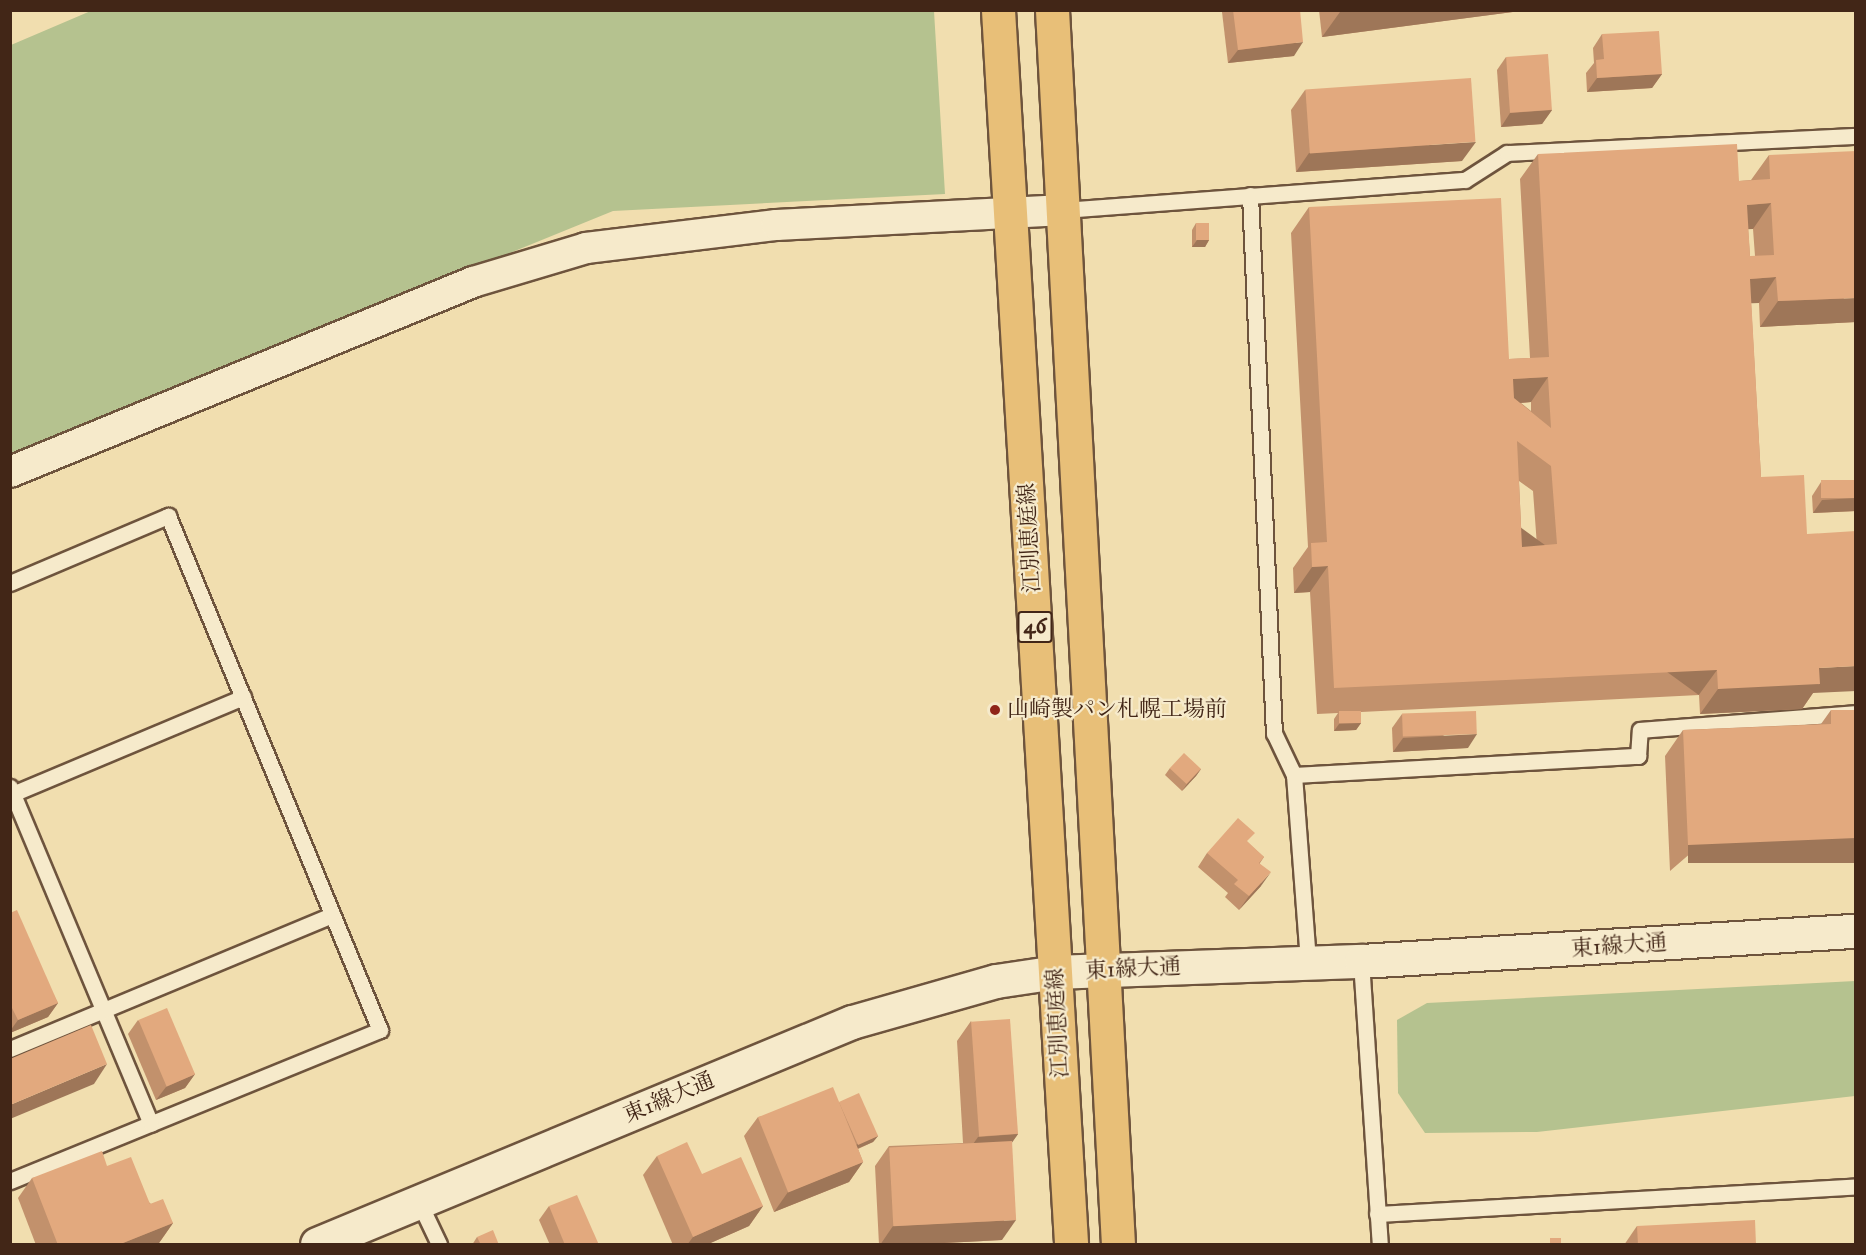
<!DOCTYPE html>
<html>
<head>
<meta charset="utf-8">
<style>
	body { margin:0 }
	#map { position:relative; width:1866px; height:1255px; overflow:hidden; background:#f1deaf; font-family:"IM FELL DW Pica","Noto Serif JP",serif }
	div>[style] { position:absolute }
	.green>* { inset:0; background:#b5c28f }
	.roads { filter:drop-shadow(2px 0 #6e543d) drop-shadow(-2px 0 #6e543d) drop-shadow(0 2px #6e543d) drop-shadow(0 -2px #6e543d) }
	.service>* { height:15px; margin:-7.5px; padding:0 7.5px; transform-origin:7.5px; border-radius:7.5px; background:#f6eacb }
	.minor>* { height:30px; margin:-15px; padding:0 15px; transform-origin:15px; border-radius:15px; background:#f6eacb }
	.tertiary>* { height:33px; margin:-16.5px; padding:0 16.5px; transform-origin:16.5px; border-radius:16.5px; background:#f6eacb }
	.primary>* { height:33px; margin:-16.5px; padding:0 16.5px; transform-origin:16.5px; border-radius:16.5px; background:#e8bf78 }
	.wall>* { inset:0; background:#c2916c }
	.shaded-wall>* { inset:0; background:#9e7658; transform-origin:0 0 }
	.building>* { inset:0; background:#e2a97e; transform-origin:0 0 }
	.dots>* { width:16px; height:16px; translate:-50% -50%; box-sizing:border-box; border:3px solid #f6eacb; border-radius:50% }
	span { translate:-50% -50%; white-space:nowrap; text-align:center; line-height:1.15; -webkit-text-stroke:4.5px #f6eacb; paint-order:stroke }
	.shield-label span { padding:2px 4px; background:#f6eacb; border:2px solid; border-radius:4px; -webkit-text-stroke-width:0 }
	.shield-label { font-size:21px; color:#422617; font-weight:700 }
	.street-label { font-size:22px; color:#422617 }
	.poi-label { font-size:22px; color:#422617 }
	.left { translate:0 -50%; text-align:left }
	.frame { position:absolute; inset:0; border:12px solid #422617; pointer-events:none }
</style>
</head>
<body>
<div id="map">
	<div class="green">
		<div style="clip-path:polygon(93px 10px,934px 11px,945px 194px,613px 211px,11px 456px,11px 45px)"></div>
		<div style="clip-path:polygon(1855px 981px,1855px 1096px,1537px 1132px,1425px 1133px,1398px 1093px,1397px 1020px,1427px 1003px)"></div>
	</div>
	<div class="roads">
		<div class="service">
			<div style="left:1250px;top:195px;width:539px;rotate:87.45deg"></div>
			<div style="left:1274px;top:733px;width:47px;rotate:64.5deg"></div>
			<div style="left:1294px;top:775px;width:186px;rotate:85.7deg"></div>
			<div style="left:1064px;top:210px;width:402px;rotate:-4.3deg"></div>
			<div style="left:1465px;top:180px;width:50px;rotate:-32.7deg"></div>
			<div style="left:1507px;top:153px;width:349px;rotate:-2.8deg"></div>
			<div style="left:10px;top:583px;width:172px;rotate:-23deg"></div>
			<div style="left:168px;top:516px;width:556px;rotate:67.59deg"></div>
			<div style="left:380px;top:1030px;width:400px;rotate:157.8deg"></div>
			<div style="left:1294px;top:775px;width:345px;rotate:-3.2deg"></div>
			<div style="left:1638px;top:756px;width:26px;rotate:-86deg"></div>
			<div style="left:1640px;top:730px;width:217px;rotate:-4.5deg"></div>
			<div style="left:10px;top:787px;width:365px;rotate:67.3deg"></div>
			<div style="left:10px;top:795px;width:253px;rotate:-22.8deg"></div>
			<div style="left:1361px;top:961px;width:284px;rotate:86.2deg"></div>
			<div style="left:10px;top:1049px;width:349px;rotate:-22.6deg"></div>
			<div style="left:419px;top:1202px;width:47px;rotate:64.5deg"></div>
			<div style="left:1377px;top:1214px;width:480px;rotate:-3.3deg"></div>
		</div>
		<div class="minor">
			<div style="left:10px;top:472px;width:500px;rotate:-22.31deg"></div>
			<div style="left:473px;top:282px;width:118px;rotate:-16.7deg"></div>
			<div style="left:586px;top:248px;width:192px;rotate:-6.9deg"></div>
			<div style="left:777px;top:225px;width:287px;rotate:-3deg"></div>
		</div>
		<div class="tertiary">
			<div style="left:317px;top:1244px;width:579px;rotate:-22.54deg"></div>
			<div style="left:852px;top:1022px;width:150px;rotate:-15.9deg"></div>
			<div style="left:996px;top:981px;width:61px;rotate:-8.5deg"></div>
			<div style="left:1056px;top:972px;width:305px;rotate:-2.1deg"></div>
			<div style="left:1361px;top:961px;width:496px;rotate:-3.5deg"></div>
		</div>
		<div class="primary">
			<div style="left:998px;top:10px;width:1236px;rotate:86.61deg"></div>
			<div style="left:1052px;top:10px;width:1236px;rotate:86.94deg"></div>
		</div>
	</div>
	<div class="wall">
		<div style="clip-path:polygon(1223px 10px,1300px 10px,1294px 56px,1228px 63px,1222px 12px)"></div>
		<div style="clip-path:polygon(1319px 10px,1527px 10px,1322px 37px)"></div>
		<div style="clip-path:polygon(1602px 34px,1662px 74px,1652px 88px,1587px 92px,1586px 73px,1594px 63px,1593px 48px)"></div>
		<div style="clip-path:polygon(1506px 57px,1552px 110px,1542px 124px,1501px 127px,1497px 70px)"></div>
		<div style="clip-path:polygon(1305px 90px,1462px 161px,1296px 172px,1291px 110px)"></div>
		<div style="clip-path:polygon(evenodd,1538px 154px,1739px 181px,1751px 180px,1769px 155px,1856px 322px,1760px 327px,1759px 303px,1751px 303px,1761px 477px,1813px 693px,1802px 709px,1700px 714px,1699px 695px,1361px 712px,1361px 723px,1356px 730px,1334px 731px,1334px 719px,1338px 713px,1317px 714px,1310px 592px,1294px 593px,1293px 568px,1308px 547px,1291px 233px,1309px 207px,1509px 359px,1530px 358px,1520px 179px,1538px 154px,1748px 229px,1753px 229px,1755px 256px,1750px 256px,1748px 229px,1538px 154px,1531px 402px,1531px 411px,1521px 403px,1531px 402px,1538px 154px,1519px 481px,1533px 491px,1537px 546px,1522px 547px,1519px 481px)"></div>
		<div style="clip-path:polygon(1196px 223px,1209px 240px,1205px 247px,1192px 247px,1192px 230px)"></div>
		<div style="clip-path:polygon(1856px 480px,1856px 511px,1813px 513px,1812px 496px,1821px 482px)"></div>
		<div style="clip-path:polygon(1831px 710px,1856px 710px,1670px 871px,1665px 756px,1683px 730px,1821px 724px)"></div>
		<div style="clip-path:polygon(1402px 714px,1468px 748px,1393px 752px,1392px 728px)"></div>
		<div style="clip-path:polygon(1170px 768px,1201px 769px,1196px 776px,1182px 791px,1165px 775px)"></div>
		<div style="clip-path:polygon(1248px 843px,1264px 857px,1260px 863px,1261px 886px,1239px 910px,1225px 897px,1228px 893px,1198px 867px,1207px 853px)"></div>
		<div style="clip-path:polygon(10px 913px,58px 1003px,48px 1017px,10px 1033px)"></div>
		<div style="clip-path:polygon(138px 1020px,195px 1074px,185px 1088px,156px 1100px,128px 1034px)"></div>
		<div style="clip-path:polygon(971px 1021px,1018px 1134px,1012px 1142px,1002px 1240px,925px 1244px,959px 1245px,879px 1245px,875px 1166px,889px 1146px,963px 1143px,957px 1041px)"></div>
		<div style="clip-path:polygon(839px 1102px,878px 1136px,873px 1142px,858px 1149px,863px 1162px,849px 1182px,774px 1212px,744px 1136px,758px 1117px)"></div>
		<div style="clip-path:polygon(657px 1156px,763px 1206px,749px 1226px,706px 1245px,673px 1245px,643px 1175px)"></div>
		<div style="clip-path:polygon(107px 1166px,173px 1223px,159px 1243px,155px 1245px,36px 1245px,18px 1198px,32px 1178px)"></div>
		<div style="clip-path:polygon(549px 1206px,599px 1245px,550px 1245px,539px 1220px)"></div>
		<div style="clip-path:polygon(1637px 1226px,1756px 1245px,1624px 1245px)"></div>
		<div style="clip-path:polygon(477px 1237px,499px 1245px,472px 1245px)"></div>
	</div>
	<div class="shaded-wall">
		<div style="clip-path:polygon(1350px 10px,1527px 10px,1322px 37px,1340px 12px)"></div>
		<div style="clip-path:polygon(1303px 42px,1294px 56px,1228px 63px,1238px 50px)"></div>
		<div style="clip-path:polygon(1662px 74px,1652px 88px,1587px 92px,1597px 78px)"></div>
		<div style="clip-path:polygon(1552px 110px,1542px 124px,1501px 127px,1510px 113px)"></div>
		<div style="clip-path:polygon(1476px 142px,1462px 161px,1296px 172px,1309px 153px)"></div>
		<div style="clip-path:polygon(1771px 203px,1753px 229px,1729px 230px,1747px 205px)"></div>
		<div style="clip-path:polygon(1197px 240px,1209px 240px,1205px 247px,1192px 247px)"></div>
		<div style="clip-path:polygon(1776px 277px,1759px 303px,1732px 304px,1750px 279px)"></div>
		<div style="clip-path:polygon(1856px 298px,1856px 322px,1760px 327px,1778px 301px)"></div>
		<div style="clip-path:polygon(1548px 377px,1531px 402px,1496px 405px,1513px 379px)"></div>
		<div style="clip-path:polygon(1856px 498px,1856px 511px,1813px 513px,1822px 500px)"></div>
		<div style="clip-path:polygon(1328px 566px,1310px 592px,1294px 593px,1312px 567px)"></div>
		<div style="clip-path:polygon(1856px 666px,1856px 691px,1813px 693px,1802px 709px,1700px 714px,1718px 689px,1819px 668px)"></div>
		<div style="left:1717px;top:670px;width:31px;height:383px;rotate:126deg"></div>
		<div style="clip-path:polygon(1361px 723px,1356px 730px,1334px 731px,1339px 724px)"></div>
		<div style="clip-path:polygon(1477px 734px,1468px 748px,1393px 752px,1403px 738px)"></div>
		<div style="clip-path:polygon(1201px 769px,1196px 776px,1182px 791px,1187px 784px)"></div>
		<div style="left:1856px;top:838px;width:25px;height:168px;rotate:90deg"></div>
		<div style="clip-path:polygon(1271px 872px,1261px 886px,1239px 910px,1249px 896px)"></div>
		<div style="clip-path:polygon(58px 1003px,48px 1017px,10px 1033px,10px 1031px,18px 1020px)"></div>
		<div style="clip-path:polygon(107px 1064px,94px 1084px,10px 1119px,10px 1105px)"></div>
		<div style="clip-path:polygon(195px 1074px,185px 1088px,156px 1100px,166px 1087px)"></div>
		<div style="clip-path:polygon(1018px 1134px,1004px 1154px,964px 1157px,978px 1137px)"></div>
		<div style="clip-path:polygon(878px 1136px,873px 1142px,852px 1151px,857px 1144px)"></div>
		<div style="clip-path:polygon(863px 1162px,849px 1182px,774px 1212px,788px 1192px)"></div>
		<div style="clip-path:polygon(763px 1206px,749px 1226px,706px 1245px,687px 1245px,693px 1237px)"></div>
		<div style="clip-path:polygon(1016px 1220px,1002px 1240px,904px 1245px,880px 1245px,893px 1226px)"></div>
		<div style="clip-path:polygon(173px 1223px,159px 1243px,155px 1245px,118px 1245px)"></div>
	</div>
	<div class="building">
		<div style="clip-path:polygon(1233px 10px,1300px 10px,1303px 42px,1238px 50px)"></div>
		<div style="clip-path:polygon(1659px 31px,1662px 74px,1597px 78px,1596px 60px,1604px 59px,1602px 34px)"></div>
		<div style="left:1548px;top:54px;width:56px;height:42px;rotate:86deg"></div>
		<div style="left:1471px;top:78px;width:64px;height:166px;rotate:86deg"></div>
		<div style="clip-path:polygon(evenodd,1737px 144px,1739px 181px,1770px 179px,1769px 155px,1856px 151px,1856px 298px,1778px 301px,1776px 277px,1750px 279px,1761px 477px,1804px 475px,1807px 534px,1856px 531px,1856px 666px,1819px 668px,1820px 684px,1718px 689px,1717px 670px,1334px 688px,1328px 566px,1312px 567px,1311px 543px,1327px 542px,1309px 207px,1501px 198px,1509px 359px,1549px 357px,1538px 154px,1737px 144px,1771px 203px,1774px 255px,1750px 256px,1747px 205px,1771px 203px,1737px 144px,1548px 377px,1551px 428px,1514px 398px,1513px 379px,1548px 377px,1737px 144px,1517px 441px,1551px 466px,1557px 544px,1522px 547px,1517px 441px)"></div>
		<div style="left:1196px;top:223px;width:13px;height:17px"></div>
		<div style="left:1856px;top:480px;width:18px;height:35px;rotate:90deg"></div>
		<div style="clip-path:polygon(1831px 710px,1856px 710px,1856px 838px,1688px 845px,1683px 730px,1831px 724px)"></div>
		<div style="left:1361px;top:711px;width:12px;height:22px;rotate:90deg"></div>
		<div style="left:1476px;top:711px;width:23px;height:74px;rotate:88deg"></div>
		<div style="left:1184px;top:753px;width:23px;height:21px;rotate:43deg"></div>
		<div style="clip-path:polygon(1238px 818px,1255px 833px,1247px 841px,1264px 857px,1259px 863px,1271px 872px,1249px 896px,1234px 884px,1238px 880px,1207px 853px)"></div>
		<div style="clip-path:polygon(17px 910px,58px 1003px,18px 1020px,10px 1004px,10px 913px)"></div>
		<div style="left:167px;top:1008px;width:72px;height:31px;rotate:67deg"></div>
		<div style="left:1010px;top:1019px;width:115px;height:39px;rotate:86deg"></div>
		<div style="clip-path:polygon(91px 1025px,107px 1064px,10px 1105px,10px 1059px)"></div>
		<div style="left:833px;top:1087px;width:81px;height:81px;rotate:68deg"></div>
		<div style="left:859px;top:1093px;width:47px;height:22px;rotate:66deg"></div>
		<div style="left:1012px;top:1141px;width:79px;height:123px;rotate:87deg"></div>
		<div style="clip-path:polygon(687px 1142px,702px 1174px,741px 1157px,763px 1206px,693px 1237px,657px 1156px)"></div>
		<div style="clip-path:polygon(102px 1151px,107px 1166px,131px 1157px,150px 1204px,163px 1199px,173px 1223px,118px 1245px,58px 1245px,32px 1178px)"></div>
		<div style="clip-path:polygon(577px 1195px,599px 1245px,565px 1245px,549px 1206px)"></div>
		<div style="clip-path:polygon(1755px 1220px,1756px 1245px,1638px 1245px,1637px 1226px)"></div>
		<div style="clip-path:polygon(493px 1230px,499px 1245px,481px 1245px,477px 1237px)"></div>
		<div style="left:1550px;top:1238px;width:11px;height:7px"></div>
		<div style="left:908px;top:1244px;width:51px;height:1px"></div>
	</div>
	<div class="dots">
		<div style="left:995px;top:710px;background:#8f2418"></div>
	</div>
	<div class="shield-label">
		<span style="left:1035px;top:627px">46</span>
	</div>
	<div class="street-label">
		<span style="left:1030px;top:538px;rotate:-93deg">江別恵庭線</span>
		<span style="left:1619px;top:946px;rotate:-4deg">東1線大通</span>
		<span style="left:1133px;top:969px;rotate:-3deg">東1線大通</span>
		<span style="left:1058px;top:1023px;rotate:-93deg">江別恵庭線</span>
		<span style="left:669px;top:1098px;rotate:-23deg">東1線大通</span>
	</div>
	<div class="poi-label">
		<span class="left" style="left:1007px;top:710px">山崎製パン札幌工場前</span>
	</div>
	<div class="frame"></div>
</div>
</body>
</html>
